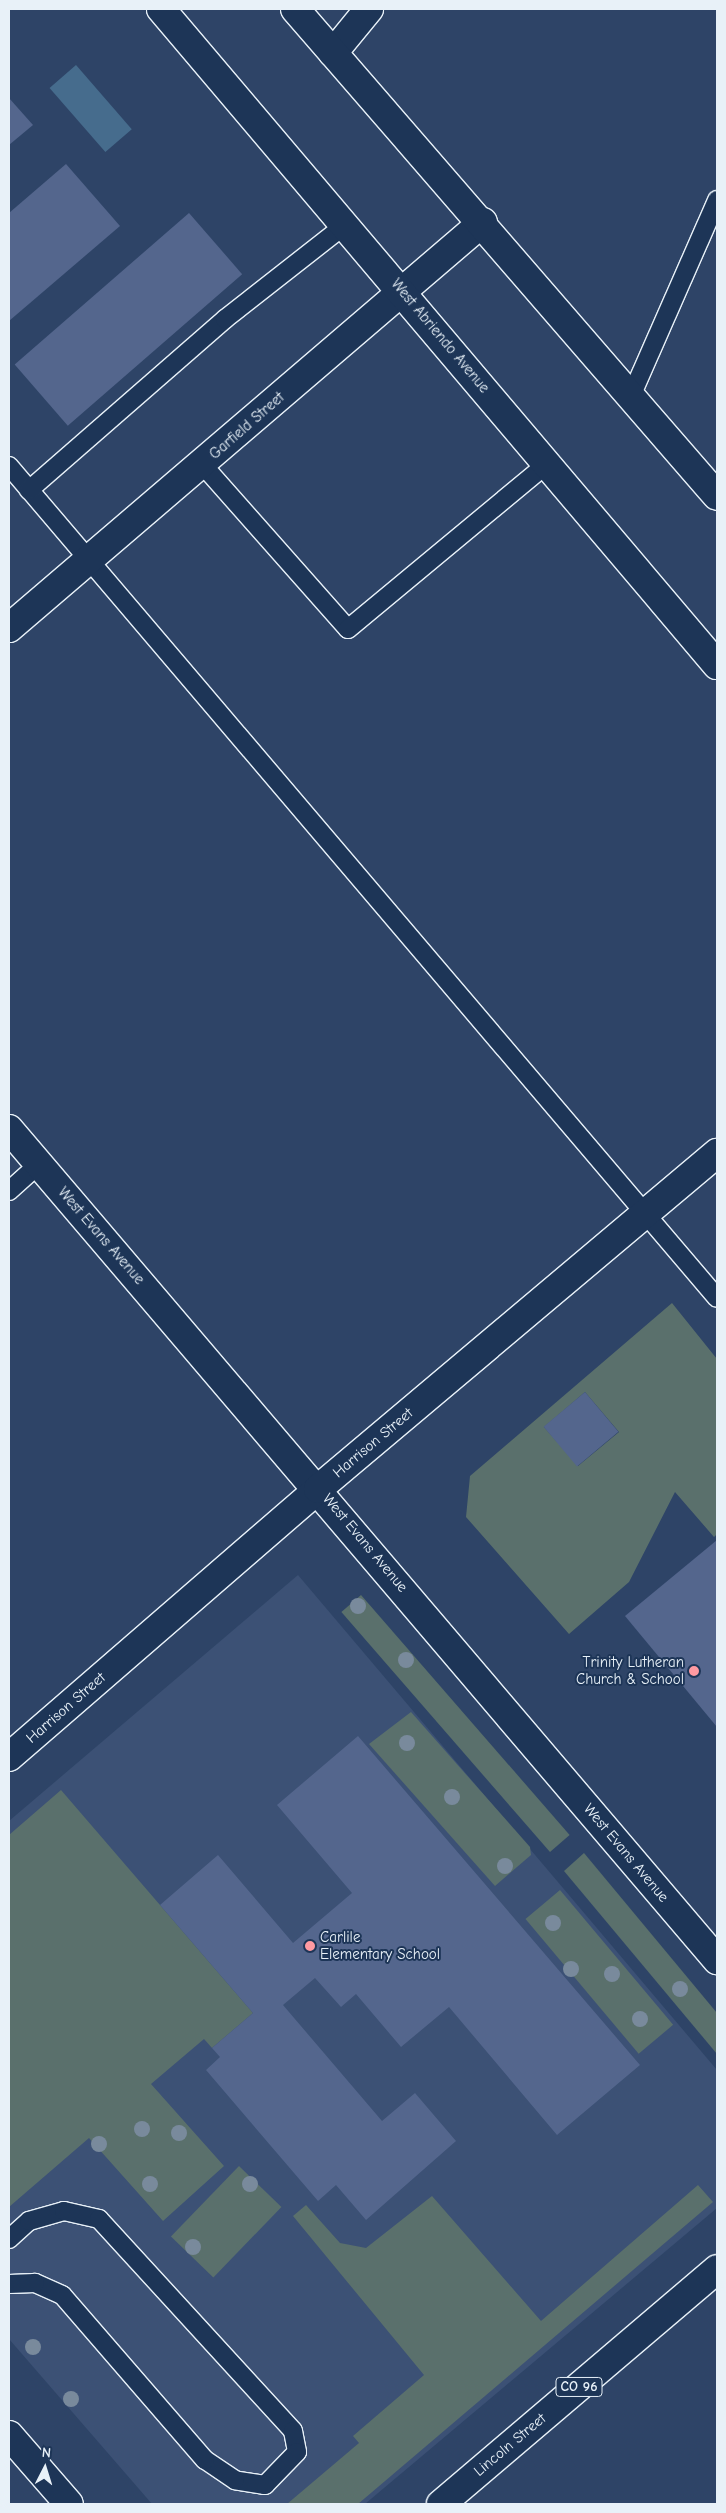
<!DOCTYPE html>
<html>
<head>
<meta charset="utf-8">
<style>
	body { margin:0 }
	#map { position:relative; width:726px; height:2513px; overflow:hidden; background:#2e4467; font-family:"Comic Neue",sans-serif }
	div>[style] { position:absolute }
	.built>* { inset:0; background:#3c5175 }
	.green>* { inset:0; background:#5a706c; transform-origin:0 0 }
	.water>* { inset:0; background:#466c8d; transform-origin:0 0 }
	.building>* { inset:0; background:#54668d; transform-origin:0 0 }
	.roads { filter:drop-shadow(1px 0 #e8f1f8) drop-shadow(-1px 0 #e8f1f8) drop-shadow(0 1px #e8f1f8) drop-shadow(0 -1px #e8f1f8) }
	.lane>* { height:18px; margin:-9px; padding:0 9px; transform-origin:9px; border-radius:9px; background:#1d3557 }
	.street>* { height:28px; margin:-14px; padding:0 14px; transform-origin:14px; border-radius:14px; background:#1d3557 }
	.secondary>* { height:28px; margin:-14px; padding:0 14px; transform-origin:14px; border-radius:14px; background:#1d3557 }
	.primary>* { height:28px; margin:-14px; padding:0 14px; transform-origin:14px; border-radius:14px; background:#1d3557 }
	.trees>* { width:16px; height:16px; margin:-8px; border-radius:50%; background:#798a9c }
	.dots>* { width:14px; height:14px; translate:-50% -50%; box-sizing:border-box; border:2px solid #1d3557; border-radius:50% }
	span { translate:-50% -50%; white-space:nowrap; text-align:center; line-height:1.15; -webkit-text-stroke:4px #1d3557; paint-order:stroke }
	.shield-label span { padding:1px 4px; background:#1d3557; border:1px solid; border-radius:4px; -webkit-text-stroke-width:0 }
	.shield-label { font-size:14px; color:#e8f1f8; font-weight:700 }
	.street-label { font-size:15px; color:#e8f1f8 }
	.poi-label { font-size:15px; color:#e8f1f8 }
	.right { translate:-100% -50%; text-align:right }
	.left { translate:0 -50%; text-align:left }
	.frame { position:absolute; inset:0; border:10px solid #e8f1f8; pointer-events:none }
	.north { position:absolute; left:20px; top:2443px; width:50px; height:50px; -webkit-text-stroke:4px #1d3557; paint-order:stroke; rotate:5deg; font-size:14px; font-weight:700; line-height:20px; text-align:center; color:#e8f1f8 }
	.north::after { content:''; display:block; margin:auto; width:18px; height:22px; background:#e8f1f8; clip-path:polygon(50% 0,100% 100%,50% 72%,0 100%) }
</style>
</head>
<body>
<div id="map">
	<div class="built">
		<div style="clip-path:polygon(298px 1575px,717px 2070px,717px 2208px,365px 2504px,152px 2504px,9px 2339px,9px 1821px)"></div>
	</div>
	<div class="green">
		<div style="clip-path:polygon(evenodd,672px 1303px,717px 1359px,717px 1534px,714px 1537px,675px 1492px,629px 1582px,569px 1634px,466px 1517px,470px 1476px,672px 1303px,585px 1392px,619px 1432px,578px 1466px,544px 1427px,585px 1392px)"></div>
		<div style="left:361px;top:1595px;width:318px;height:26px;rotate:49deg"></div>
		<div style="clip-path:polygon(411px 1712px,530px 1847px,531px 1855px,495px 1886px,369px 1744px)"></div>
		<div style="clip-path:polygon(61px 1790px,253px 2013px,212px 2048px,204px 2039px,151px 2084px,224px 2166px,163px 2221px,89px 2138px,9px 2207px,9px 1835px)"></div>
		<div style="clip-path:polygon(584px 1853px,717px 2013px,717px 2054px,564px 1871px)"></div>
		<div style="left:560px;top:1890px;width:176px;height:45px;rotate:50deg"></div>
		<div style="left:239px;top:2166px;width:59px;height:98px;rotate:44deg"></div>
		<div style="clip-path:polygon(698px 2185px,713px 2202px,358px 2504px,287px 2504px,359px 2443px,353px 2436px,424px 2375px,293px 2216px,306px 2205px,340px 2243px,366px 2248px,432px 2196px,541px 2321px)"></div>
	</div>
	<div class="water">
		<div style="left:76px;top:65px;width:85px;height:35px;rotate:49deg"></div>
	</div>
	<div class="building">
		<div style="clip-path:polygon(9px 98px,33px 125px,9px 145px)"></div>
		<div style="clip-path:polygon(66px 164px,120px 226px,9px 321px,9px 213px)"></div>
		<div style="left:189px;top:213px;width:81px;height:231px;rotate:49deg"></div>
		<div style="left:585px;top:1392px;width:52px;height:54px;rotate:50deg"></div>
		<div style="clip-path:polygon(717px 1540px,717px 1727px,625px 1616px)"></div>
		<div style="clip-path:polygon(358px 1736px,640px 2065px,557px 2135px,449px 2007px,401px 2047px,356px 1994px,341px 2007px,315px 1978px,283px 2005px,382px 2121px,415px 2093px,456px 2141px,366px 2220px,336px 2185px,318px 2201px,206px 2070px,220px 2057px,212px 2048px,253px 2013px,160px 1905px,218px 1855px,293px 1943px,352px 1893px,277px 1805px)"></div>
	</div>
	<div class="roads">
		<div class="lane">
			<div style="left:632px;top:394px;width:212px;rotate:-66.3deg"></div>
			<div style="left:202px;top:464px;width:220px;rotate:48.5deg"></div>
			<div style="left:348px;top:629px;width:259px;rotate:-39.7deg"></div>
			<div style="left:9px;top:466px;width:1092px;rotate:49.6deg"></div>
			<div style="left:29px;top:490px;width:260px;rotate:-41.1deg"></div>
			<div style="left:225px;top:319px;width:154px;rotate:-38.1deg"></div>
			<div style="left:9px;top:1191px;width:40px;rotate:-42deg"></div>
			<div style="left:9px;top:2239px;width:27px;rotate:-42deg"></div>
			<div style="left:29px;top:2221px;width:36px;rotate:-16deg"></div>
			<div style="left:64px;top:2211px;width:36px;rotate:13deg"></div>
			<div style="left:99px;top:2219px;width:287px;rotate:47.5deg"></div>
			<div style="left:293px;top:2431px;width:21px;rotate:79deg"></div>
			<div style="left:297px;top:2452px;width:46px;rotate:134.1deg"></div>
			<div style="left:265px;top:2485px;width:30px;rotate:-171deg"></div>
			<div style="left:235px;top:2480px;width:36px;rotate:-146deg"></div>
			<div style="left:205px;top:2460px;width:218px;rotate:-130.9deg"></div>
			<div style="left:62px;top:2295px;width:30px;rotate:-156deg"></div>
			<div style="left:35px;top:2283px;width:26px;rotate:178deg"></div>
		</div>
		<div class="street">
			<div style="left:333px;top:53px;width:57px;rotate:-50.7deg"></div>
			<div style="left:9px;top:628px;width:624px;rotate:-40.58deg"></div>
			<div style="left:9px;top:1129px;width:1092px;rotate:49.57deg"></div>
			<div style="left:9px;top:1757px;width:409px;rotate:-40.9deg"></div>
			<div style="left:318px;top:1489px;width:522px;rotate:-40.1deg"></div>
			<div style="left:9px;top:2435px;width:91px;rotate:49deg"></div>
		</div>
		<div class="secondary">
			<div style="left:161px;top:9px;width:860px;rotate:49.72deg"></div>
			<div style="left:295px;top:9px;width:644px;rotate:49.09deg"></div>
		</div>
		<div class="primary">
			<div style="left:441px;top:2504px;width:362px;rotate:-40.4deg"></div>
		</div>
	</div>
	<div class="trees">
		<div style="left:358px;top:1606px"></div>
		<div style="left:406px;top:1660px"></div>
		<div style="left:407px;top:1743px"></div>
		<div style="left:452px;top:1797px"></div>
		<div style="left:505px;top:1866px"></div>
		<div style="left:553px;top:1923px"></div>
		<div style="left:571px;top:1969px"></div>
		<div style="left:612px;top:1974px"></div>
		<div style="left:680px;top:1989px"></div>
		<div style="left:640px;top:2019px"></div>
		<div style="left:142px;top:2129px"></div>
		<div style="left:179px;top:2133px"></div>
		<div style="left:99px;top:2144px"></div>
		<div style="left:150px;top:2184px"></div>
		<div style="left:250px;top:2184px"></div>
		<div style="left:193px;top:2247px"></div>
		<div style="left:33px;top:2347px"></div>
		<div style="left:71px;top:2399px"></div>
	</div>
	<div class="dots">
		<div style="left:694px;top:1671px;background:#ff9aa2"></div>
		<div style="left:310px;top:1946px;background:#ff9aa2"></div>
	</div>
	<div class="shield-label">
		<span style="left:579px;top:2387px">CO 96</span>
	</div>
	<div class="street-label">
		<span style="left:440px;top:336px;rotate:50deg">West Abriendo Avenue</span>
		<span style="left:247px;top:426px;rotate:-41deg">Garfield Street</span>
		<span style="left:101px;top:1236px;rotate:49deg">West Evans Avenue</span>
		<span style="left:373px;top:1443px;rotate:-40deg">Harrison Street</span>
		<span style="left:365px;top:1543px;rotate:50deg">West Evans Avenue</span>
		<span style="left:66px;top:1708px;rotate:-41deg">Harrison Street</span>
		<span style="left:626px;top:1853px;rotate:50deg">West Evans Avenue</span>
		<span style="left:510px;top:2445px;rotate:-40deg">Lincoln Street</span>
	</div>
	<div class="poi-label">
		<span class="right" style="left:684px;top:1671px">Trinity Lutheran<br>Church &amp; School</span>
		<span class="left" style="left:320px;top:1946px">Carlile<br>Elementary School</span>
	</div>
	<div class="frame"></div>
	<div class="north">N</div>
</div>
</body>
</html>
